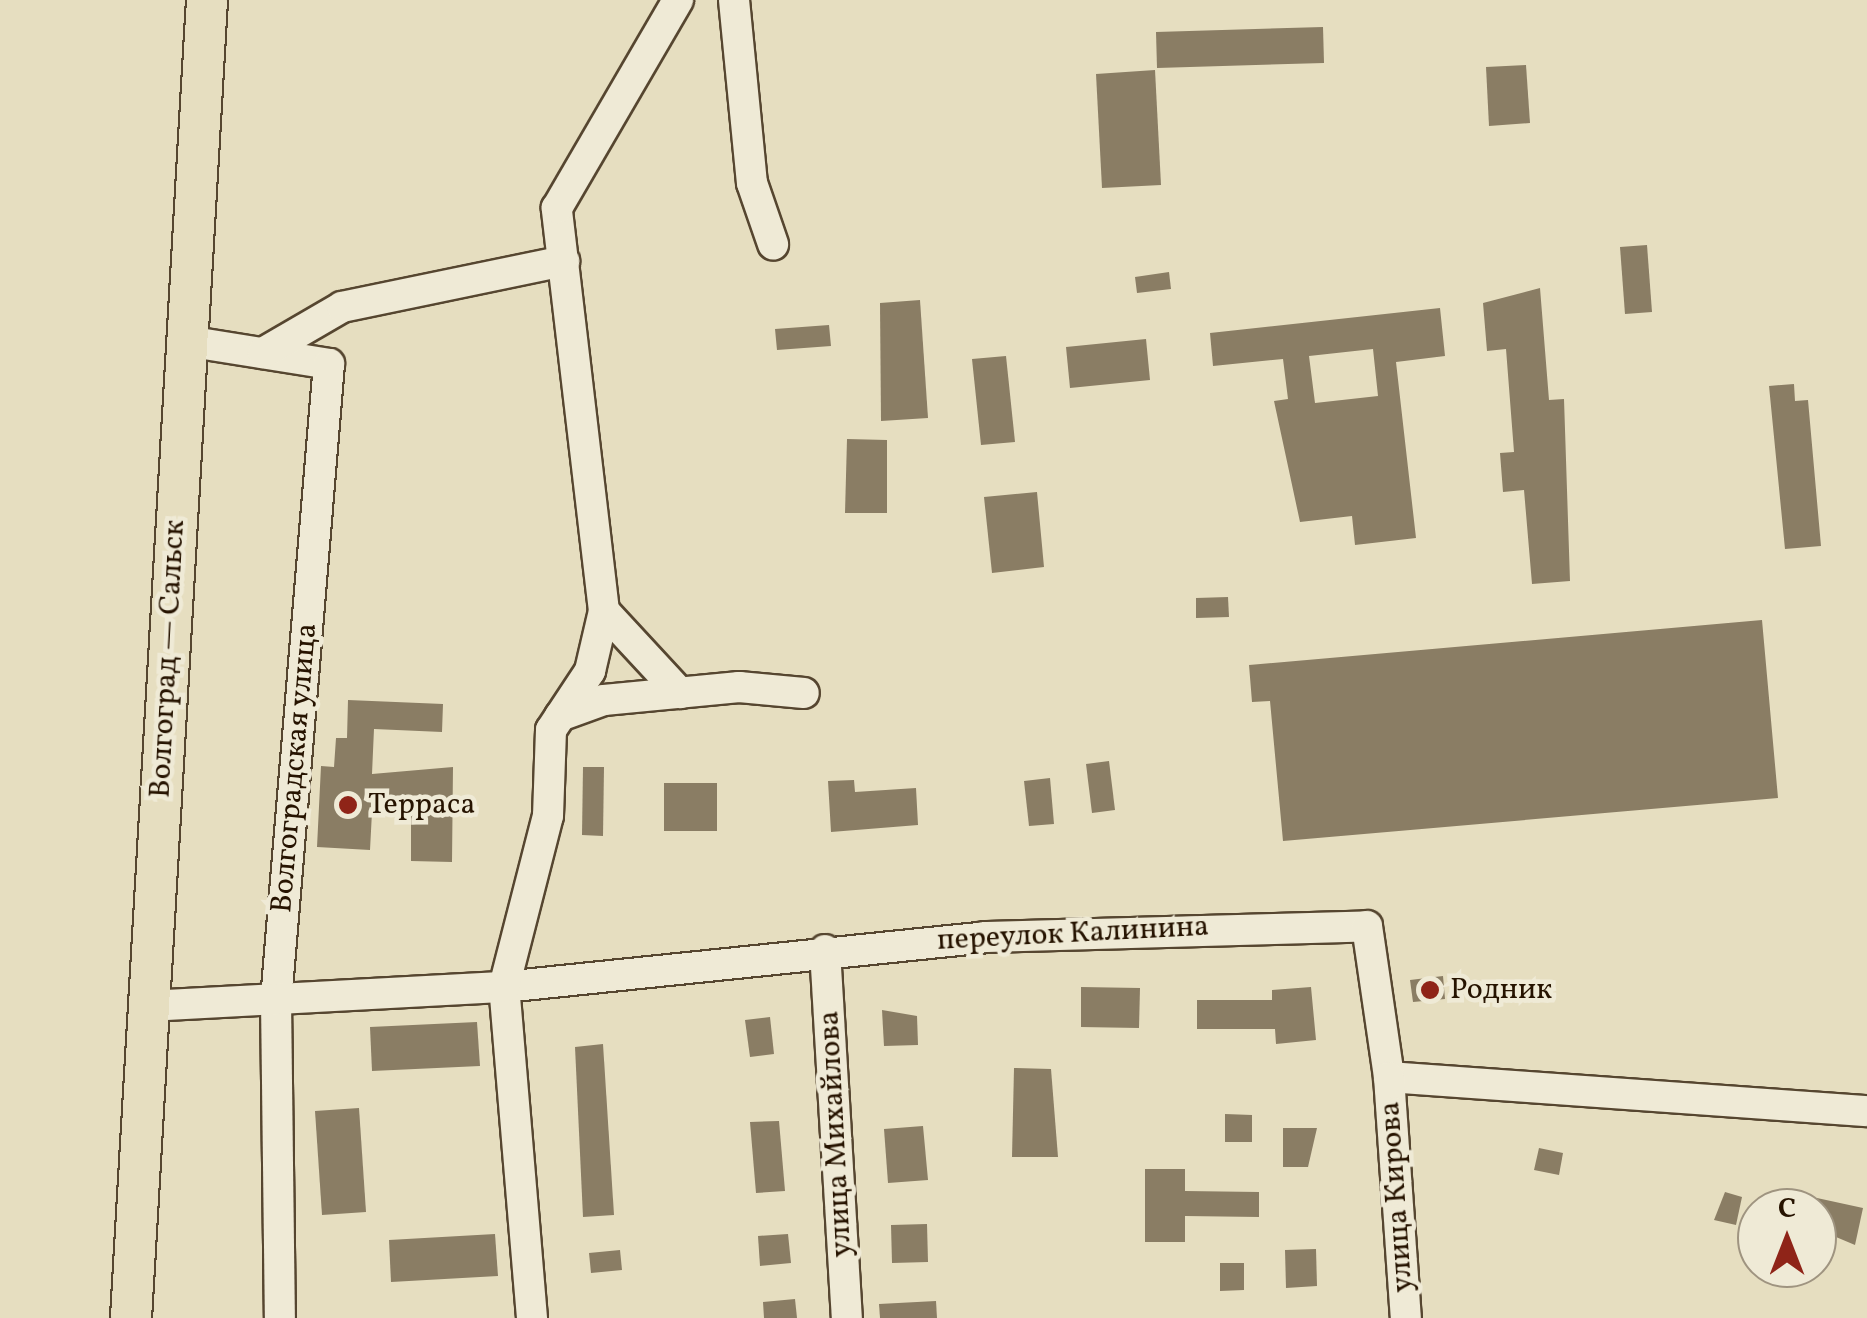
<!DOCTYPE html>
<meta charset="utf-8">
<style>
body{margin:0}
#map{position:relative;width:1867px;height:1318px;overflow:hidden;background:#e6dec0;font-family:Vollkorn,serif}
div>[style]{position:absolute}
.building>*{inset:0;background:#8a7d64}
.roads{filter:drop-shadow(2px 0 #564630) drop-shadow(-2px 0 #564630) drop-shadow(0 2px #564630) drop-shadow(0 -2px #564630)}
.minor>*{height:30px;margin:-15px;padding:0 15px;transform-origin:15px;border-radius:15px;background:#efead6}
.major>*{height:40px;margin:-20px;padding:0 20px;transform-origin:20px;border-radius:20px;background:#e6dec0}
.dots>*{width:28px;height:28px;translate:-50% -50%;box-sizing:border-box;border:5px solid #efead6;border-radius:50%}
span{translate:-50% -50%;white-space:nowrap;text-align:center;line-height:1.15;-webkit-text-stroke:9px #efead6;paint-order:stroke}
.street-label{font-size:30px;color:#261300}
.poi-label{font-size:30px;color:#261300}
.left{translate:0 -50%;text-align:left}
.north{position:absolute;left:1737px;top:1188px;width:100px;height:100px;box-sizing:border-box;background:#efead6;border:2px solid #9f9480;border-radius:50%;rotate:0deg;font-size:28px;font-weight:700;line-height:40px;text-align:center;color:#261300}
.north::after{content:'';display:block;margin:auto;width:35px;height:45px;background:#8f2418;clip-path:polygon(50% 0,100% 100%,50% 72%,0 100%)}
</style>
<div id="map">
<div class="building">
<i style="clip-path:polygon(1323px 27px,1324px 63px,1157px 68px,1156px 32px)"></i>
<i style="clip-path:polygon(1526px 65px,1530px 123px,1489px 126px,1486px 67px)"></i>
<i style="clip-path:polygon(1155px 70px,1161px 185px,1102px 188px,1096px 74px)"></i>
<i style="clip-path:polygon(1647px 245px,1652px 312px,1625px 314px,1620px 247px)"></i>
<i style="clip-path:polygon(1169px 272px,1171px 289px,1137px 293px,1135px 277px)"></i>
<i style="clip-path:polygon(1540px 288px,1549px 400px,1564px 399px,1570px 581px,1532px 584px,1524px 490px,1503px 492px,1500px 453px,1514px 452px,1506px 349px,1487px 351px,1483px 303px)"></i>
<i style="clip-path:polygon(920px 300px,928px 418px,881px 421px,880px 303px)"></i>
<i style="clip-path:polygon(evenodd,1440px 308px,1445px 356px,1396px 362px,1416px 538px,1355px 545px,1352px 516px,1300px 522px,1274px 401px,1288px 399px,1283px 359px,1213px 366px,1210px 333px,1440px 308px,1373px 349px,1378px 396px,1315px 403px,1309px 356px,1373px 349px)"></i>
<i style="clip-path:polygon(829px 325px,831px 346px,777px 350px,775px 329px)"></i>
<i style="clip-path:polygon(1146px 339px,1150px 380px,1070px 388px,1066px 347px)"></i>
<i style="clip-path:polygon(1006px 356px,1015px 442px,981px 445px,972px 359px)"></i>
<i style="clip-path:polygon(1794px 384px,1795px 401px,1808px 400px,1821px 546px,1785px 549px,1769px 386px)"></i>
<i style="clip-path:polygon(847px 439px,887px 440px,887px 513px,845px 513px)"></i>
<i style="clip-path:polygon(1037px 492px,1044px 567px,992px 573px,984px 497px)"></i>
<i style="clip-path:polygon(1228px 597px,1229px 617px,1196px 618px,1196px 598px)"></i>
<i style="clip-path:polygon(1762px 620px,1778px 798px,1283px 841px,1270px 701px,1252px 702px,1249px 665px)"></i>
<i style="clip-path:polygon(348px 700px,443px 704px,442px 732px,374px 729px,372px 774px,453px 767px,452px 862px,411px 861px,411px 814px,372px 812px,370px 850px,317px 847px,321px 766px,334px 767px,336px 738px,347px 738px)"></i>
<i style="clip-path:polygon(1109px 761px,1115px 810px,1092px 813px,1086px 764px)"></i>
<i style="clip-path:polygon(583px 767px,604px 767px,603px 836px,582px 835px)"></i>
<i style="clip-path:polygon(1050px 778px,1054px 824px,1029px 826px,1024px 781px)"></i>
<i style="clip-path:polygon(854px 780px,855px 792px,916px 788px,918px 825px,831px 832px,828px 781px)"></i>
<i style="clip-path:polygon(664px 783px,717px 783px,717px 831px,664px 831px)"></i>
<i style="clip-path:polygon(1443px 976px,1445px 999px,1413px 1002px,1410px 980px)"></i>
<i style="clip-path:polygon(1081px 987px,1140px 988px,1139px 1028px,1081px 1027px)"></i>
<i style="clip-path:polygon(1311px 987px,1316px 1040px,1276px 1044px,1275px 1029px,1197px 1029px,1197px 1000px,1272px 1000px,1272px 990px)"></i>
<i style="clip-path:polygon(882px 1010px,917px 1016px,918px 1045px,884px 1046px)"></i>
<i style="clip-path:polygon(770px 1017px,774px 1054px,750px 1057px,745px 1020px)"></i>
<i style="clip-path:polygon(477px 1022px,480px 1066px,372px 1071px,370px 1027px)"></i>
<i style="clip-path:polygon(603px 1044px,614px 1215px,583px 1217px,575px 1047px)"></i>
<i style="clip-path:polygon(1014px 1068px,1051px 1069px,1058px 1157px,1012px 1157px)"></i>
<i style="clip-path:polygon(359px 1108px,366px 1212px,322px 1215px,315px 1111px)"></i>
<i style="clip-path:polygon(1225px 1114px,1252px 1115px,1252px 1142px,1225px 1142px)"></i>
<i style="clip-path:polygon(779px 1121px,785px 1191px,756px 1193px,750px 1122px)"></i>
<i style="clip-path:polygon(923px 1126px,928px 1180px,888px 1183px,884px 1129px)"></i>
<i style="clip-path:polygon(1283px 1128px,1317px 1128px,1308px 1167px,1283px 1167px)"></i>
<i style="clip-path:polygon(1539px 1148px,1563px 1153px,1559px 1175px,1534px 1170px)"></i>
<i style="clip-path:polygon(1145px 1169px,1185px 1169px,1185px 1191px,1259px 1192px,1259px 1217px,1185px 1216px,1185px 1242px,1145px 1242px)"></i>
<i style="clip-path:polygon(1725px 1192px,1742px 1197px,1736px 1225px,1714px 1220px)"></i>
<i style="clip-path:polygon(1817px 1198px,1863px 1208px,1855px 1245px,1817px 1229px)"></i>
<i style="clip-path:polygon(927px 1224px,928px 1262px,892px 1263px,891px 1225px)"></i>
<i style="clip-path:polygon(495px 1234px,498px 1276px,391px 1282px,389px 1240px)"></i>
<i style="clip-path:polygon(788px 1234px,791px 1263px,760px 1266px,758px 1236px)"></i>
<i style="clip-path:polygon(1316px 1249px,1317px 1286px,1286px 1288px,1285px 1250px)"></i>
<i style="clip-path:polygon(620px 1250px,622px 1270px,591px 1273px,589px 1253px)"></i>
<i style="clip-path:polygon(1220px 1263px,1244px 1263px,1244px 1290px,1220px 1291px)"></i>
<i style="clip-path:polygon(795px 1299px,797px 1318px,764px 1318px,763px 1302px)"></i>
<i style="clip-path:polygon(936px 1301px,937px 1318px,880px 1318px,879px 1304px)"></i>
</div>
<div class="roads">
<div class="minor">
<i style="left:734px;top:0;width:184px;rotate:84.4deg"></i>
<i style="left:752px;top:183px;width:65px;rotate:71deg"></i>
<i style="left:186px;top:341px;width:145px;rotate:9.1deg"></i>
<i style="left:329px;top:364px;width:638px;rotate:94.76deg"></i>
<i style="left:276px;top:1000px;width:318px;rotate:89.3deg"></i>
<i style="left:263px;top:353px;width:91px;rotate:-30.2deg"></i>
<i style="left:342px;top:307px;width:227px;rotate:-11.7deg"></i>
<i style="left:604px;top:611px;width:112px;rotate:47.2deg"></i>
<i style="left:560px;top:716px;width:47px;rotate:-20deg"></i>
<i style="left:604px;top:700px;width:136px;rotate:-5.5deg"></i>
<i style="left:739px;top:687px;width:65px;rotate:5.3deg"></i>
<i style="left:825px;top:950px;width:369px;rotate:86.6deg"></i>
<i style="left:149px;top:1006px;width:356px;rotate:-3.1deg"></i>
<i style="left:504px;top:987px;width:483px;rotate:-5.9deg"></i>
<i style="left:984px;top:937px;width:383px;rotate:-1.6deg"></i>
<i style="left:1367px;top:926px;width:153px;rotate:81.7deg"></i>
<i style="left:1389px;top:1077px;width:479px;rotate:4.1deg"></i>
<i style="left:1389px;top:1077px;width:242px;rotate:86deg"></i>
<i style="left:532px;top:1318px;width:332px;rotate:-94.8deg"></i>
<i style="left:504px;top:987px;width:177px;rotate:-75.6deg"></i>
<i style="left:548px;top:816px;width:86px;rotate:-88deg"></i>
<i style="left:551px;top:730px;width:71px;rotate:-56.5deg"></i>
<i style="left:590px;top:671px;width:62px;rotate:-76.9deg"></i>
<i style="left:604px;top:611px;width:406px;rotate:-96.7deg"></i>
<i style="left:557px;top:208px;width:241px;rotate:-59.8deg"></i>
</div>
<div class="major">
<i style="left:131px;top:1318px;width:1320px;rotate:-86.7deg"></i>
</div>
</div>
<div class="dots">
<i style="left:348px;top:805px;background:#8f2418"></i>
<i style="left:1430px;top:990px;background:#8f2418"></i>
</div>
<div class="street-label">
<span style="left:168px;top:659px;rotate:-87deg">Волгоград — Сальск</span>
<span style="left:295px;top:768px;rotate:-85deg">Волгоградская улица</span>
<span style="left:1073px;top:934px;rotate:-3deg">переулок Калинина</span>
<span style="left:836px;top:1134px;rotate:-93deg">улица Михайлова</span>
<span style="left:1397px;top:1197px;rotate:-94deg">улица Кирова</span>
</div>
<div class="poi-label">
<span class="left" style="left:368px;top:805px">Терраса</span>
<span class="left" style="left:1450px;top:990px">Родник</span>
</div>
<div class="north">С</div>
</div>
